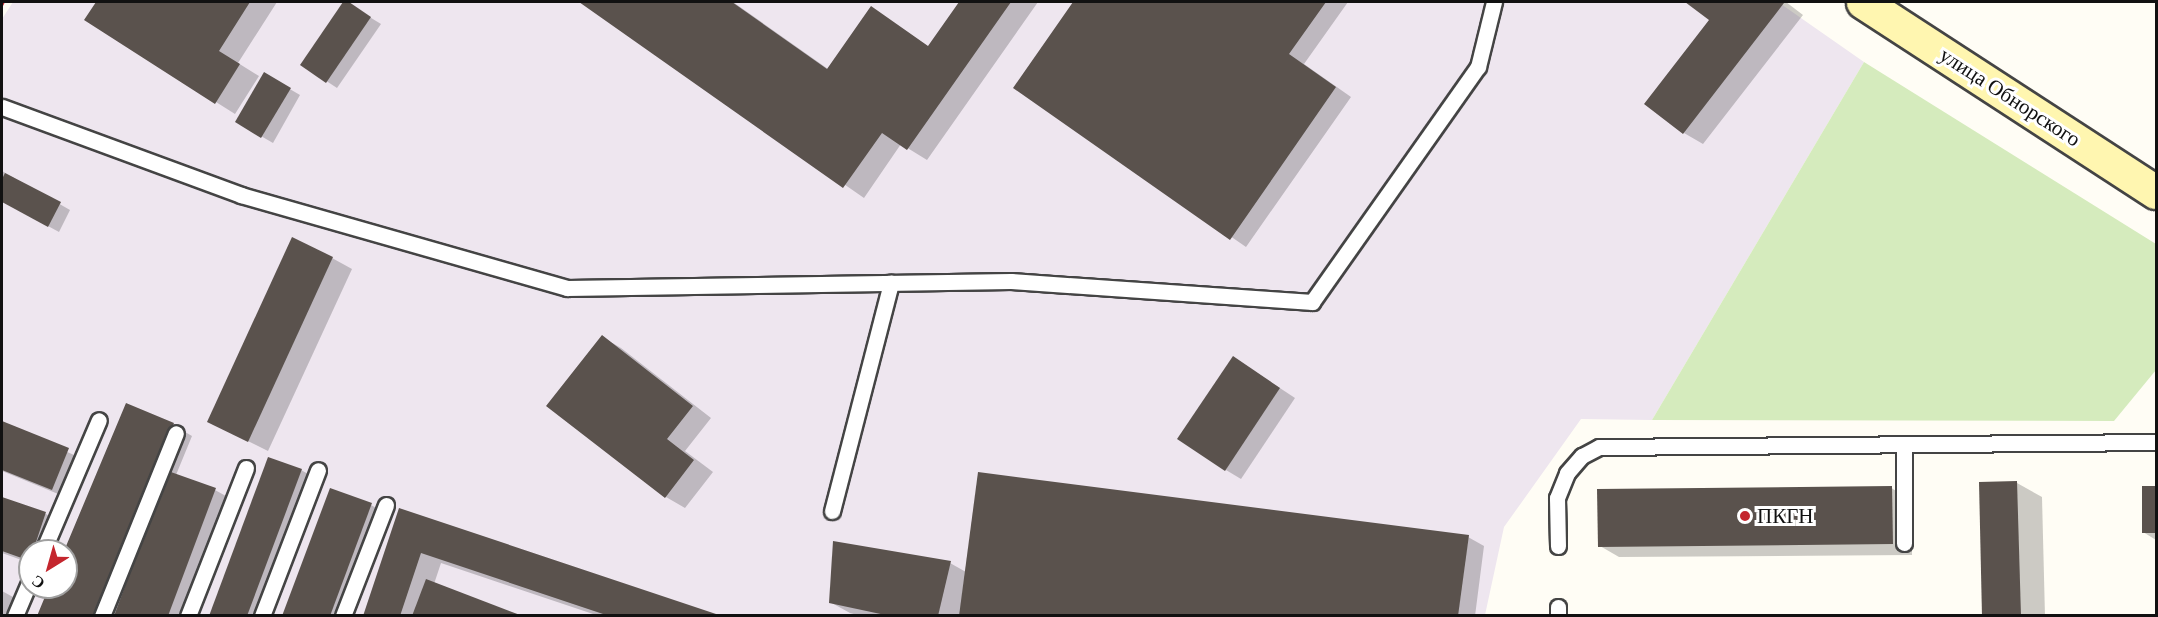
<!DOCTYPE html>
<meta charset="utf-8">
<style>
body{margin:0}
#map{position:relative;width:2158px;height:617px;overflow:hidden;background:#fffdf5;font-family:"Times New Roman",serif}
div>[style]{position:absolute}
.industrial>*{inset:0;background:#eee6ef}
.green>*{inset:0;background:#d5ebbd}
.shadow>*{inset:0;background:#0003}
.building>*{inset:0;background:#5a524d}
.roads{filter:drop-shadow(2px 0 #444) drop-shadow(-2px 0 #444) drop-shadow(0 2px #444) drop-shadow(0 -2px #444)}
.service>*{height:15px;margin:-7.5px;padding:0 7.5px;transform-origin:7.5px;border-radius:7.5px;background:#fff}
.secondary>*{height:33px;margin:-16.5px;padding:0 16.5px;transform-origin:16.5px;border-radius:16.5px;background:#fff6b0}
.tram>*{height:1.5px;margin:-0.75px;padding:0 0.75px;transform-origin:0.75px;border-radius:0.75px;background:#c4262e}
.dots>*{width:16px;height:16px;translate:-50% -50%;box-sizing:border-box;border:3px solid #fff;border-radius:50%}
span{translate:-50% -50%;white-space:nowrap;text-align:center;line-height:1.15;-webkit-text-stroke:6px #fff;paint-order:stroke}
.street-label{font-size:21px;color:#111}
.poi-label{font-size:21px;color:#111}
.left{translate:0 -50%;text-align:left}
.frame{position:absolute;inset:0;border:3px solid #111;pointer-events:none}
.north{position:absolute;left:18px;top:539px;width:60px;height:60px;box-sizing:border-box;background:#fff;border:2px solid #a0a0a0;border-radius:50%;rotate:217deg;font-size:16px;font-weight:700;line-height:24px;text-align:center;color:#111}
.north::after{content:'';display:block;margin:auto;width:21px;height:27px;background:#c4262e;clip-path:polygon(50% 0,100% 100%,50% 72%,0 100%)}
</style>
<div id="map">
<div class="industrial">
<i style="clip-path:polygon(evenodd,13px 2px,1778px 2px,1864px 62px,1652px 420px,1581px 419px,1504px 527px,1485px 615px,2px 616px,2px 19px,13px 2px,30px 551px,66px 551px,66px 587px,30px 587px,30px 551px)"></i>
</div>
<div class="green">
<i style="clip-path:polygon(1864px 62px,2156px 244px,2156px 370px,2114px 421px,1652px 420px)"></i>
</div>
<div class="shadow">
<i style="clip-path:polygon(98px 2px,277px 2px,238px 63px,259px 76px,235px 114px,86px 20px)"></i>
<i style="clip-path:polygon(345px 2px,381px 24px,337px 88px,302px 65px)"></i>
<i style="clip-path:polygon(581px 2px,733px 2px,828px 69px,871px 8px,929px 47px,961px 2px,1038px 2px,927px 160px,901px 144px,864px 198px)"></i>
<i style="clip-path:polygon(1075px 2px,1348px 2px,1304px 64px,1351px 97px,1246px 247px,1015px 87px)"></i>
<i style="clip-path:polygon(1687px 2px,1786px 2px,1803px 15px,1703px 144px,1684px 133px,1711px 20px)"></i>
<i style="clip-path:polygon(264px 74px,300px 95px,273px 143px,237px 122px)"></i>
<i style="clip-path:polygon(2px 171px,70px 210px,59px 232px,2px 201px)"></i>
<i style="clip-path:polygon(332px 258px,352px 269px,268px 451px,209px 422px)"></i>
<i style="clip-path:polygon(602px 337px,621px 348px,711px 418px,685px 451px,713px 472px,685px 508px,666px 497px)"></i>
<i style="clip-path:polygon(1248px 367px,1295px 398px,1241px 479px,1226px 470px)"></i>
<i style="clip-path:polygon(2px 423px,83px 459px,68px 498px,2px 471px)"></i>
<i style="clip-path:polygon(173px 425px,192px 436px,176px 475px,215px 490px,235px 501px,192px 616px,38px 616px,50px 587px,66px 587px,65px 551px)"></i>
<i style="clip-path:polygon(301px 470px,317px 479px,265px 616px,210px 616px)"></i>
<i style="clip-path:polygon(2017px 483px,2042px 497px,2045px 616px,1984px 616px)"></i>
<i style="clip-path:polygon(1891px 488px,1911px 499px,1912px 555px,1619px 557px,1600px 546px)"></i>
<i style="clip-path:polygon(2144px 488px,2156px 488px,2156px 540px,2143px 532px)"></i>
<i style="clip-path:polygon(2px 498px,46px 514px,61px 523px,51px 551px,30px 551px,30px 563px,2px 553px)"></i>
<i style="clip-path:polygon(371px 505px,390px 516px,353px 616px,284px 616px)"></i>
<i style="clip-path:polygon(400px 510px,716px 616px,599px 616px,441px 563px,434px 584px,517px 616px,364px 616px)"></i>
<i style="clip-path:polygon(1468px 537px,1484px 546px,1475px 616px,861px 616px,850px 613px,830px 602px,950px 563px,966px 572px)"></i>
<i style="clip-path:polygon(2px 591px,24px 603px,19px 616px,2px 616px)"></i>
</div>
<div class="building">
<i style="clip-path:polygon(96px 2px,250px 2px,219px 51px,240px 64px,215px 104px,84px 20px)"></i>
<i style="clip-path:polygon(343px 2px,349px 2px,371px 17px,326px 83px,300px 65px)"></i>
<i style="clip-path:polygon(579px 2px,732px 2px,827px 69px,871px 6px,928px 46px,959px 2px,1011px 2px,907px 150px,882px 133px,843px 188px)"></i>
<i style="clip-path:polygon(1073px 2px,1326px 2px,1289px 54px,1336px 87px,1230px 240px,1013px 88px)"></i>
<i style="clip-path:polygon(1685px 2px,1784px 3px,1683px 134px,1644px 104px,1709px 20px)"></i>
<i style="clip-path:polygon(264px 72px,291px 88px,261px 138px,235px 122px)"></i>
<i style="clip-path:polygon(5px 173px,61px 202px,48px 227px,2px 202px,2px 179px)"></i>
<i style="clip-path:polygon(292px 237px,333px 257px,248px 442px,207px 422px)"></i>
<i style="clip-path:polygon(602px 335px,693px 406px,667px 439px,694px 460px,665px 498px,546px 406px)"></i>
<i style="clip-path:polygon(1233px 356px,1280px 388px,1225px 471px,1177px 439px)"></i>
<i style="clip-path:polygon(126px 403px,174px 423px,93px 616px,37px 616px,49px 587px,66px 587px,66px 551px,64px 551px)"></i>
<i style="clip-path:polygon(2px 421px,69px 448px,52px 490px,2px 470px)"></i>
<i style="clip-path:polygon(268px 457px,302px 469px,247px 616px,209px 616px)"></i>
<i style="clip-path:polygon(168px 471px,216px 488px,168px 616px,114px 616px)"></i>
<i style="clip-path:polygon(978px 472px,1469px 535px,1458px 616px,959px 616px)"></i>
<i style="clip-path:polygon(2017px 481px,2021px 616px,1982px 616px,1979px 482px)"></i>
<i style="clip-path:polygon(1892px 486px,1893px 544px,1598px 547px,1597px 489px)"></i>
<i style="clip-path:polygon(2142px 486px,2156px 486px,2156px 533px,2142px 533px)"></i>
<i style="clip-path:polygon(330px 488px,372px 503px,330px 616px,282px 616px)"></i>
<i style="clip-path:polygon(2px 497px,46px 512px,33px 551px,30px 551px,30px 561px,2px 551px)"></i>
<i style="clip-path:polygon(399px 508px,719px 615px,719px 616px,609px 616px,421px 553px,400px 616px,363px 616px)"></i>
<i style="clip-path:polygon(833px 541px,951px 561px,938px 616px,890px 616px,829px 603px)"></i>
<i style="clip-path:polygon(426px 579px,520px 615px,520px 616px,412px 616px)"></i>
</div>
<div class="roads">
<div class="service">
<i style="left:2px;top:107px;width:255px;rotate:20.2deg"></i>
<i style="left:241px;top:195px;width:339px;rotate:15.9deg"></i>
<i style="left:567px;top:288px;width:444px;rotate:-0.9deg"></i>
<i style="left:1011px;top:281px;width:302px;rotate:4deg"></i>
<i style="left:1312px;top:302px;width:288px;rotate:-54.8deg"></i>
<i style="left:1478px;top:67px;width:67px;rotate:-76.2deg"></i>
<i style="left:1904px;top:444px;width:99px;rotate:90deg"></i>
<i style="left:832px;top:511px;width:236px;rotate:-75.5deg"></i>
<i style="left:1558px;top:546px;width:48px;rotate:-91.2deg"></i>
<i style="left:1557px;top:498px;width:27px;rotate:-68deg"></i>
<i style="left:1567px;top:473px;width:23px;rotate:-49deg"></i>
<i style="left:1582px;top:456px;width:19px;rotate:-28deg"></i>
<i style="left:1599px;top:447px;width:557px;rotate:-0.51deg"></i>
<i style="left:43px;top:551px;width:142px;rotate:-66.9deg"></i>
<i style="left:1558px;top:607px;width:9px;rotate:90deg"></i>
<i style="left:15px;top:616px;width:38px;rotate:-67deg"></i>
<i style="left:102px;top:616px;width:197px;rotate:-68deg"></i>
<i style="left:188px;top:616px;width:159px;rotate:-68.6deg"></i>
<i style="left:262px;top:616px;width:156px;rotate:-69deg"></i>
<i style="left:343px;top:616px;width:119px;rotate:-68.8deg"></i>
</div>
<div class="secondary">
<i style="left:1863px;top:2px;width:349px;rotate:33deg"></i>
</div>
</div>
<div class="tram">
<i style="left:2px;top:6px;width:4px;rotate:-63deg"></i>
</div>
<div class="dots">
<i style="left:1745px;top:516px;background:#c4262e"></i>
</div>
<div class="street-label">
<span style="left:2010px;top:97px;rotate:33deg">улица Обнорского</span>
</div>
<div class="poi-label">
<span class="left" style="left:1757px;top:516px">ПКГН</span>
</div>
<div class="frame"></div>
<div class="north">С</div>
</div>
